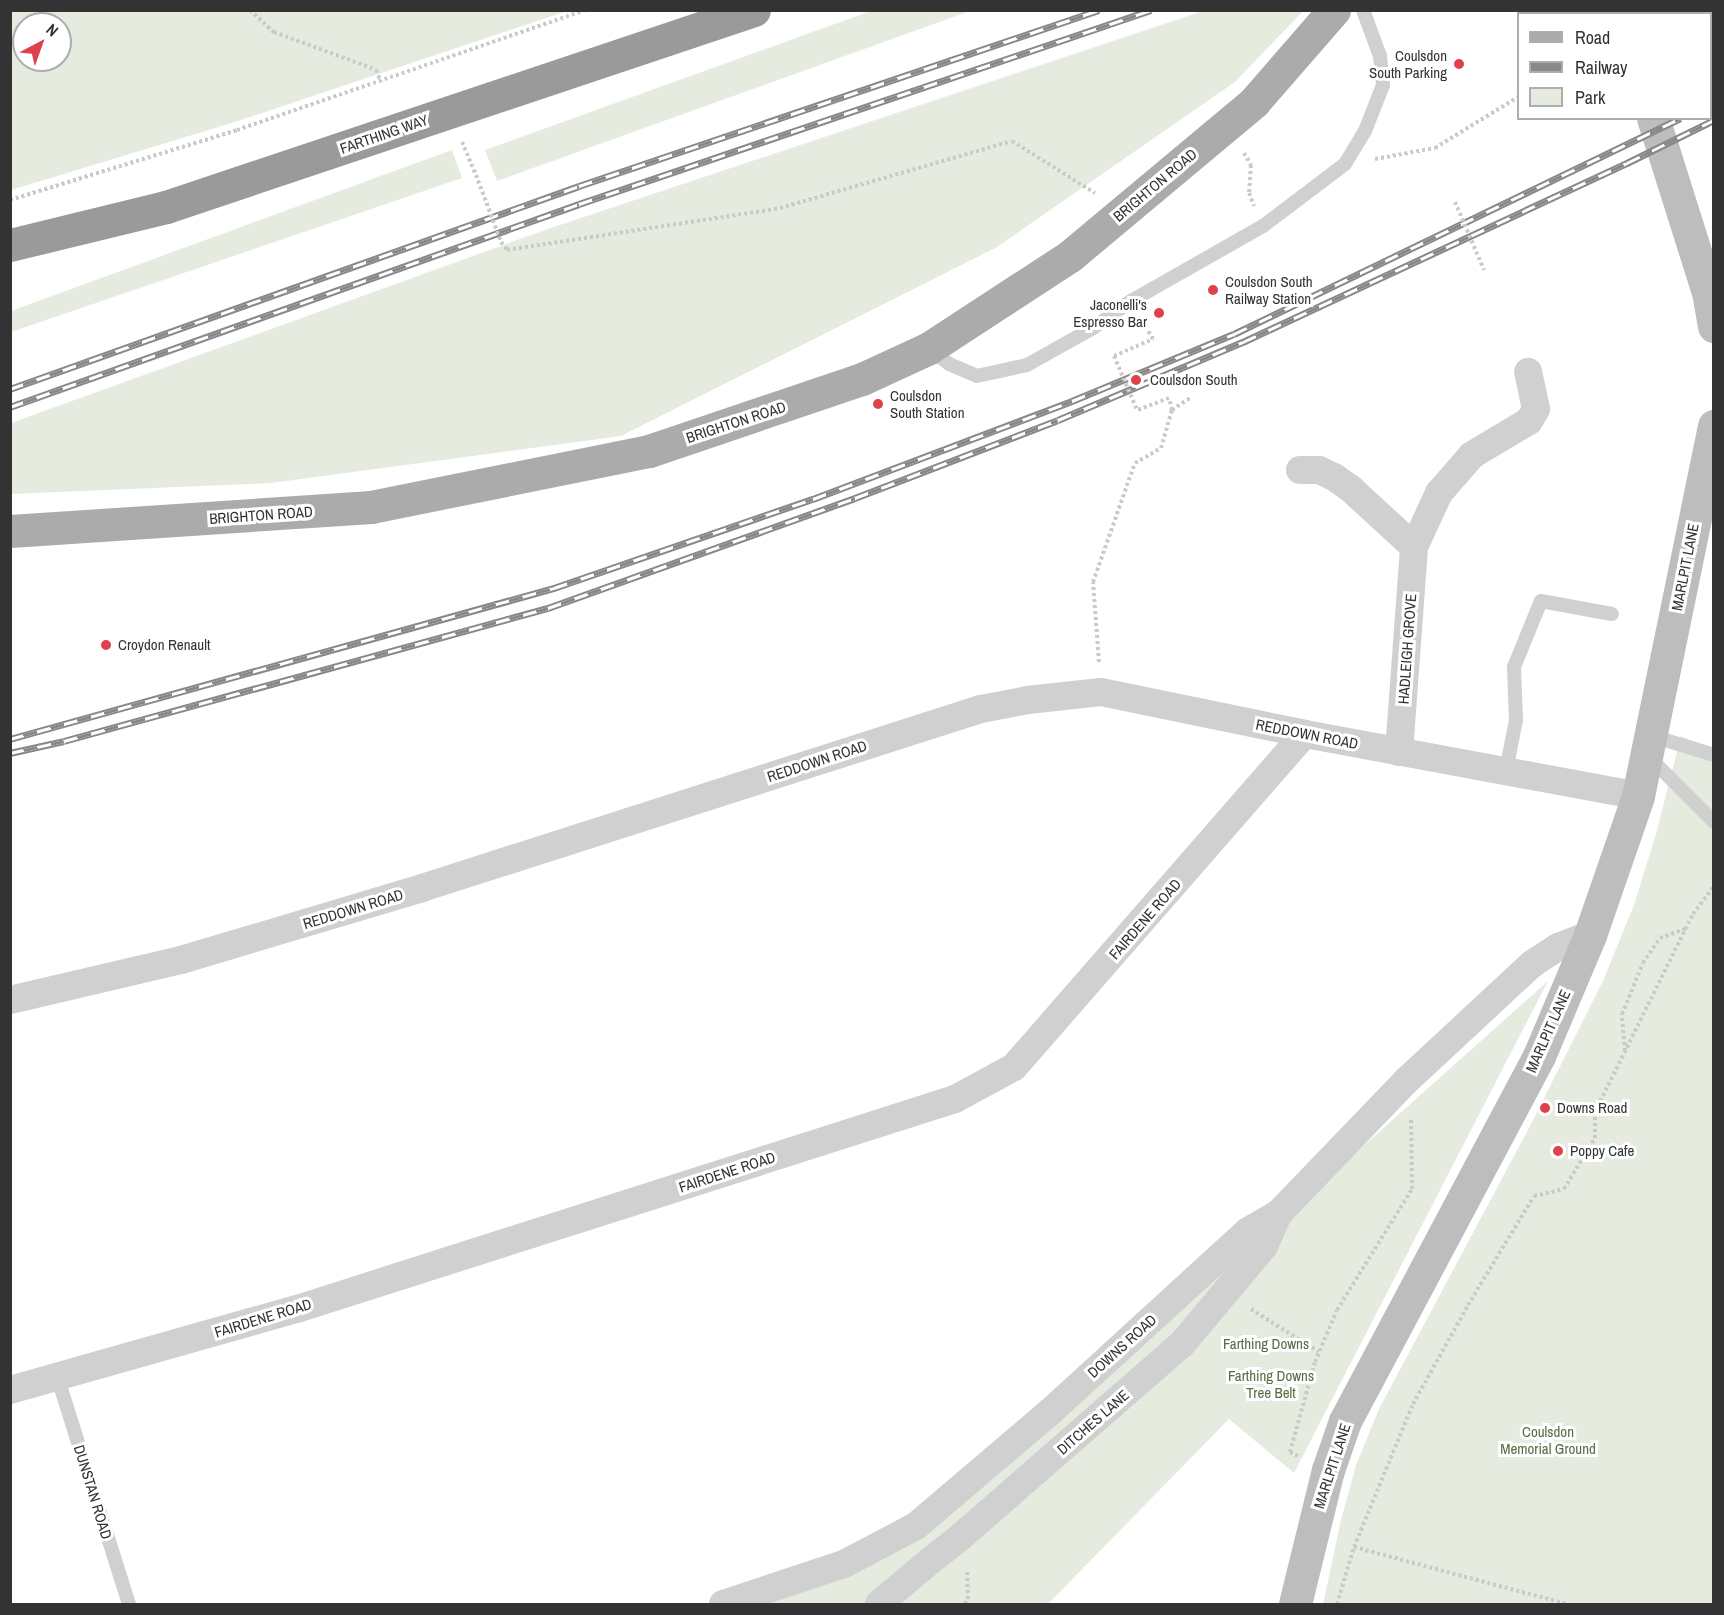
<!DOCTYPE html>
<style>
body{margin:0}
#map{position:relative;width:1724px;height:1615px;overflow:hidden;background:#fff;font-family:"Archivo Narrow",sans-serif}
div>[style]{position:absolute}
.green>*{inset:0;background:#e5ebdf}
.path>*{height:4px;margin-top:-2px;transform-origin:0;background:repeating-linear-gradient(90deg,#cacaca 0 3px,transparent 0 6px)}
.lane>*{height:14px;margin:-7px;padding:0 7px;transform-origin:7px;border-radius:7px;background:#d0d0d0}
.street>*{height:28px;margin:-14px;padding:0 14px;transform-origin:14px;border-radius:14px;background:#d0d0d0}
.secondary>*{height:33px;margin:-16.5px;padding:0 16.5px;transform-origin:16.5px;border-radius:16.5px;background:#bdbdbd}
.primary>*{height:33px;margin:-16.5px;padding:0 16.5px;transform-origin:16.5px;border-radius:16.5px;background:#ababab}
.highway>*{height:33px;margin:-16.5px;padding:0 16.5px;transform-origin:16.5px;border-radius:16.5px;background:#9a9a9a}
.rail>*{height:7px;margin-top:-3.5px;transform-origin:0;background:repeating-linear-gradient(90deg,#fff 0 14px,#888 0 28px);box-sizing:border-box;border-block:2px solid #888}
.path-bridge>*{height:4px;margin-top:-2px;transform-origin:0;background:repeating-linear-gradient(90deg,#cacaca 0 3px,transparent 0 6px)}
.dots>*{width:16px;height:16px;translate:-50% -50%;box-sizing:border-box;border:3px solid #fff;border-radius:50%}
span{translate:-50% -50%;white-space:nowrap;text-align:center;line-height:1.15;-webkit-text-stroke:6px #fff;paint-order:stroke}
.poi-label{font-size:15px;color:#333}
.right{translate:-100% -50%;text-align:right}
.left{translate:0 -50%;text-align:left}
.street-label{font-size:15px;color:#333}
.park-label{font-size:15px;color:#556d41}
.frame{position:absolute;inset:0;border:12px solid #333;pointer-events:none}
.legend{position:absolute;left:1517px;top:12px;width:195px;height:108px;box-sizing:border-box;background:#fff;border:2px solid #adadad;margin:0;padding:8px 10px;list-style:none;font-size:18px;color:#333}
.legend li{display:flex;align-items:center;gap:12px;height:30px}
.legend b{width:30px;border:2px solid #adadad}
.north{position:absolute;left:12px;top:12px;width:60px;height:60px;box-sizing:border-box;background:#fff;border:2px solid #adadad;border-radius:50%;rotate:41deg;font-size:16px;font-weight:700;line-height:24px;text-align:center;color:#333}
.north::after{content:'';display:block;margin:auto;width:21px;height:27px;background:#dd414b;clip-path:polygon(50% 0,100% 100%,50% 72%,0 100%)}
</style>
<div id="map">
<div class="green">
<i style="clip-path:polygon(evenodd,10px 11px,11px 10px,567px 11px,235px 122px,11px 190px,10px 11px,24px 24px,60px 24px,60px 60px,24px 60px,24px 24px)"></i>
<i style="clip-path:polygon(871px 11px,970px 11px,497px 181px,485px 150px)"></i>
<i style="clip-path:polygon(1203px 11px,1303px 11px,1235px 82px,997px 247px,621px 436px,271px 483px,11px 494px,11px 423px,545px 230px)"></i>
<i style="clip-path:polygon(452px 150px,462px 178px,11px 332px,11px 311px)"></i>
<i style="clip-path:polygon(1681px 736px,1713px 750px,1713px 1604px,1323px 1604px,1341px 1520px,1356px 1465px,1379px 1409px,1531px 1124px,1603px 981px,1634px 905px,1656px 834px)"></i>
<i style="clip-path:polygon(1548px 981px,1294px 1473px,1229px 1419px,1048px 1604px,765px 1604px,848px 1574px,1071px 1407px)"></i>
</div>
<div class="path">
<i style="left:250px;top:10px;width:33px;rotate:43deg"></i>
<i style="left:274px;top:32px;width:109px;rotate:20.4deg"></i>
<i style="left:376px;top:70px;width:13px;rotate:67deg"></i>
<i style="left:462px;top:142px;width:36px;rotate:67deg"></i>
<i style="left:1244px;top:153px;width:14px;rotate:60deg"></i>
<i style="left:1251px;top:165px;width:28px;rotate:94deg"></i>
<i style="left:1249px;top:193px;width:14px;rotate:69deg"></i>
<i style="left:1375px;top:159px;width:61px;rotate:-10.4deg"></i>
<i style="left:1435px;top:148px;width:97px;rotate:-31.6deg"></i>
<i style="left:10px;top:200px;width:238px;rotate:-17.1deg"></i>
<i style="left:237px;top:130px;width:369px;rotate:-19deg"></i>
<i style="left:501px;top:242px;width:10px;rotate:53deg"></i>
<i style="left:507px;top:250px;width:276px;rotate:-8.7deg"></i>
<i style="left:780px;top:208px;width:241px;rotate:-16.1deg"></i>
<i style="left:1012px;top:141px;width:98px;rotate:32.1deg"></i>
<i style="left:1114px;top:356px;width:43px;rotate:-23.6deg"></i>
<i style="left:1153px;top:339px;width:23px;rotate:-121deg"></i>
<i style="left:1172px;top:410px;width:23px;rotate:-34deg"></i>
<i style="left:1099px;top:662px;width:80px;rotate:-94.3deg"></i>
<i style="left:1093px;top:582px;width:126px;rotate:-70.6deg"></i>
<i style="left:1135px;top:463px;width:30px;rotate:-30deg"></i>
<i style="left:1161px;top:448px;width:40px;rotate:-74deg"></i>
<i style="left:1172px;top:410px;width:12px;rotate:-104deg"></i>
<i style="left:1169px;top:398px;width:34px;rotate:159deg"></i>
<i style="left:1625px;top:1051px;width:37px;rotate:-95deg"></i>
<i style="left:1622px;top:1014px;width:55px;rotate:-67.6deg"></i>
<i style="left:1643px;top:963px;width:30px;rotate:-56deg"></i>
<i style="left:1660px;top:938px;width:29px;rotate:-20deg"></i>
<i style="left:1251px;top:1309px;width:80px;rotate:32.3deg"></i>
<i style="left:1298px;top:1456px;width:9px;rotate:-153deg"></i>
<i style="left:1290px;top:1452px;width:93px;rotate:-74.5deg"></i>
<i style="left:1315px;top:1362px;width:56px;rotate:-67.1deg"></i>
<i style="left:1337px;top:1310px;width:142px;rotate:-58.2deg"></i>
<i style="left:1412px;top:1189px;width:69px;rotate:-90.8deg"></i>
<i style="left:1354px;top:1547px;width:220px;rotate:15deg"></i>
<i style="left:965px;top:1604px;width:6px;rotate:-59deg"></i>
<i style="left:968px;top:1599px;width:30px;rotate:-92deg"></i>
<i style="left:1337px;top:1604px;width:59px;rotate:-73.4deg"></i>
<i style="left:1354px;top:1547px;width:155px;rotate:-67.6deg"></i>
<i style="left:1413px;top:1404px;width:113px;rotate:-60.9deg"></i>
<i style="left:1468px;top:1305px;width:127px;rotate:-58.8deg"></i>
<i style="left:1534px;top:1196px;width:31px;rotate:-13deg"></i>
<i style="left:1564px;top:1189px;width:60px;rotate:-58.7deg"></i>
<i style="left:1595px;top:1138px;width:26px;rotate:-90deg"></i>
<i style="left:1595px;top:1112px;width:221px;rotate:-63.7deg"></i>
<i style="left:1693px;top:914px;width:35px;rotate:-53deg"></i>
</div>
<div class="lane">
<i style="left:930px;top:349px;width:24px;rotate:38deg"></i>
<i style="left:949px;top:364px;width:30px;rotate:23deg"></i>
<i style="left:977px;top:376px;width:51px;rotate:-12.4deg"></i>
<i style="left:1027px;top:365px;width:76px;rotate:-29.3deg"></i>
<i style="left:1093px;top:328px;width:47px;rotate:-35.4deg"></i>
<i style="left:1131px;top:301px;width:152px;rotate:-29.6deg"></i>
<i style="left:1263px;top:226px;width:103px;rotate:-37.1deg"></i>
<i style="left:1345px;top:164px;width:39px;rotate:-59deg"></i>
<i style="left:1365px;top:131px;width:49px;rotate:-68.6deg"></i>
<i style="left:1383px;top:85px;width:29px;rotate:-96deg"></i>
<i style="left:1380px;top:56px;width:49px;rotate:-110.3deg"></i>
<i style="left:1652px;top:736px;width:65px;rotate:17deg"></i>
<i style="left:1649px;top:757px;width:92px;rotate:45deg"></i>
<i style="left:1506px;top:771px;width:52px;rotate:-78.9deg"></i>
<i style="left:1516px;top:720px;width:53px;rotate:-92.2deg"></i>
<i style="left:1514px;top:667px;width:71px;rotate:-67.8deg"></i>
<i style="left:1541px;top:601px;width:72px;rotate:10.4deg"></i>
<i style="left:58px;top:1379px;width:236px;rotate:72.5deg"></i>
</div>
<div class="street">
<i style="left:1300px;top:470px;width:19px"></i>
<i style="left:1319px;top:470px;width:17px;rotate:25deg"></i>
<i style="left:1334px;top:477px;width:21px;rotate:35deg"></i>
<i style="left:1351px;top:489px;width:86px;rotate:42.6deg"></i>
<i style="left:1399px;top:752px;width:206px;rotate:-85.8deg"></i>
<i style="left:1414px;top:547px;width:60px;rotate:-65.2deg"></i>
<i style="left:1439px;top:493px;width:50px;rotate:-49deg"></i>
<i style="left:1472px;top:455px;width:66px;rotate:-30.8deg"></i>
<i style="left:1529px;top:421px;width:14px;rotate:-60deg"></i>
<i style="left:1536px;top:409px;width:38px;rotate:-102deg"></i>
<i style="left:10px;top:1000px;width:176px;rotate:-13.2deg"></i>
<i style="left:181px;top:960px;width:252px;rotate:-16.6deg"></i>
<i style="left:422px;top:888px;width:587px;rotate:-17.76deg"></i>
<i style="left:981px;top:709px;width:48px;rotate:-10.8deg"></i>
<i style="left:1028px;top:700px;width:73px;rotate:-6.3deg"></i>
<i style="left:1101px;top:692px;width:208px;rotate:11.6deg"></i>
<i style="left:1305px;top:734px;width:339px;rotate:10.5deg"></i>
<i style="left:10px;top:1390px;width:298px;rotate:-15.8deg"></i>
<i style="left:297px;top:1309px;width:691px;rotate:-17.7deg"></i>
<i style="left:955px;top:1099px;width:67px;rotate:-28.5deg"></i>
<i style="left:1014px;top:1067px;width:442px;rotate:-48.9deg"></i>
<i style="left:723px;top:1604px;width:127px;rotate:-18.3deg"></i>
<i style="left:844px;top:1564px;width:81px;rotate:-27.8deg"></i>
<i style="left:916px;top:1526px;width:177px;rotate:-40.4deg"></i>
<i style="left:1051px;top:1411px;width:267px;rotate:-42.4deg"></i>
<i style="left:1248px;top:1231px;width:36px;rotate:-30deg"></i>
<i style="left:1279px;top:1213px;width:183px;rotate:-46.1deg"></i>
<i style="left:1406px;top:1081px;width:172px;rotate:-42.9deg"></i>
<i style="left:1532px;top:964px;width:31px;rotate:-33deg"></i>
<i style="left:1558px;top:947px;width:34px;rotate:-21deg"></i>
<i style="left:879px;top:1604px;width:67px;rotate:-40.1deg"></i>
<i style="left:930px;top:1561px;width:34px;rotate:-38deg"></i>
<i style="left:957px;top:1540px;width:298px;rotate:-41.1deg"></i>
<i style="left:1182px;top:1344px;width:128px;rotate:-50.1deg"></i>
<i style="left:1264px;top:1246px;width:36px;rotate:-66deg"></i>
</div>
<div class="secondary">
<i style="left:1636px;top:14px;width:4px;rotate:-90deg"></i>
<i style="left:1653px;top:118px;width:182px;rotate:72.5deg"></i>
<i style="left:1708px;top:292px;width:35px;rotate:80deg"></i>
<i style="left:1295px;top:1604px;width:138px;rotate:-76.2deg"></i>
<i style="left:1328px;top:1470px;width:52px;rotate:-70.9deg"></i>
<i style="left:1345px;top:1421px;width:413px;rotate:-62deg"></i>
<i style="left:1539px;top:1056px;width:131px;rotate:-67.1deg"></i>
<i style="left:1590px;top:935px;width:147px;rotate:-70.9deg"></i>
<i style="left:1638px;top:796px;width:378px;rotate:-78.4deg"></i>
</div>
<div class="primary">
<i style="left:10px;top:531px;width:362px;rotate:-3.8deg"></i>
<i style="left:371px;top:507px;width:284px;rotate:-11.4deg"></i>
<i style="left:649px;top:451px;width:225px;rotate:-18.7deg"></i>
<i style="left:862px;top:379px;width:74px;rotate:-24.8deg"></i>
<i style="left:929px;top:348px;width:168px;rotate:-33.1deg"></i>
<i style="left:1070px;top:256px;width:240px;rotate:-39.9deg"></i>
<i style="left:1254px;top:102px;width:122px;rotate:-49deg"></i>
</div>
<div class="highway">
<i style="left:10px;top:245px;width:161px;rotate:-13.7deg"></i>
<i style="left:166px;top:207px;width:620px;rotate:-18.52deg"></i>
</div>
<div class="rail">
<i style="left:1710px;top:105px;width:4px;rotate:-27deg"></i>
<i style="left:10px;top:389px;width:604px;rotate:-19.63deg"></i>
<i style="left:579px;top:186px;width:549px;rotate:-18.7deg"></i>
<i style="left:10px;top:407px;width:604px;rotate:-19.63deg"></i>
<i style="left:579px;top:204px;width:604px;rotate:-18.73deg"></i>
<i style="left:10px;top:739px;width:565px;rotate:-15.51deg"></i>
<i style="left:554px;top:588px;width:274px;rotate:-19deg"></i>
<i style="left:813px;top:499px;width:277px;rotate:-20.7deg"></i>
<i style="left:1072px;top:401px;width:175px;rotate:-22.5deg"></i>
<i style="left:1234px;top:334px;width:496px;rotate:-25.8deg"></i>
<i style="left:10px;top:753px;width:55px;rotate:-12.5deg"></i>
<i style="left:64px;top:741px;width:502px;rotate:-15.37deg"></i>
<i style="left:548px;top:608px;width:326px;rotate:-19.7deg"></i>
<i style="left:855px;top:498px;width:217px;rotate:-21deg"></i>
<i style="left:1058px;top:420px;width:201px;rotate:-22.9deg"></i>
<i style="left:1243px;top:342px;width:424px;rotate:-25deg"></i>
<i style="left:1627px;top:163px;width:97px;rotate:-26.3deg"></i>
</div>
<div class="path-bridge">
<i style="left:476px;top:175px;width:72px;rotate:69.5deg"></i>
<i style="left:1455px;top:202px;width:74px;rotate:66.9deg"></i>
<i style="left:1114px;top:356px;width:59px;rotate:66.9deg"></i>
</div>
<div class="dots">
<i style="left:1459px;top:64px;background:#dd414b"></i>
<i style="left:1213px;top:290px;background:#dd414b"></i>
<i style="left:1159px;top:313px;background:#dd414b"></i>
<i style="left:1136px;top:380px;background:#dd414b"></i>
<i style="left:878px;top:404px;background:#dd414b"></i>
<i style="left:106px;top:645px;background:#dd414b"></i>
<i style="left:1545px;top:1108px;background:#dd414b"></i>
<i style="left:1558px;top:1151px;background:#dd414b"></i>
</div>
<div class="poi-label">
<span class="right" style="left:1447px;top:64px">Coulsdon<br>South Parking</span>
<span class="left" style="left:1225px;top:290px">Coulsdon South<br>Railway Station</span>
<span class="right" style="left:1147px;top:313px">Jaconelli's<br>Espresso Bar</span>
<span class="left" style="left:1150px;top:380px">Coulsdon South</span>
<span class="left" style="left:890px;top:404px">Coulsdon<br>South Station</span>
<span class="left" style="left:118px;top:645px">Croydon Renault</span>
<span class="left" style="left:1557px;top:1108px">Downs Road</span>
<span class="left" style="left:1570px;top:1151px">Poppy Cafe</span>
</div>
<div class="street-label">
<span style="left:384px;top:134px;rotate:-19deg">FARTHING WAY</span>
<span style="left:1155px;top:185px;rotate:-40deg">BRIGHTON ROAD</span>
<span style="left:736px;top:422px;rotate:-18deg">BRIGHTON ROAD</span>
<span style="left:261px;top:515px;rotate:-4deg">BRIGHTON ROAD</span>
<span style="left:1685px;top:567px;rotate:-79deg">MARLPIT LANE</span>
<span style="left:1407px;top:649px;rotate:-86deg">HADLEIGH GROVE</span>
<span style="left:1307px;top:734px;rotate:11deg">REDDOWN ROAD</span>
<span style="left:817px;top:761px;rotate:-18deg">REDDOWN ROAD</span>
<span style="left:353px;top:909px;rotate:-17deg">REDDOWN ROAD</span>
<span style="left:1145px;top:919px;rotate:-49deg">FAIRDENE ROAD</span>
<span style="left:1548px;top:1031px;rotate:-66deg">MARLPIT LANE</span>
<span style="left:727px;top:1172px;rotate:-18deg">FAIRDENE ROAD</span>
<span style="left:263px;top:1318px;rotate:-17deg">FAIRDENE ROAD</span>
<span style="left:1122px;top:1346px;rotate:-42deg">DOWNS ROAD</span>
<span style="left:1093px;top:1422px;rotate:-41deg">DITCHES LANE</span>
<span style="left:1332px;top:1466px;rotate:-72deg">MARLPIT LANE</span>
<span style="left:93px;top:1492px;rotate:73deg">DUNSTAN ROAD</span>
</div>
<div class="park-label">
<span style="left:1266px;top:1344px">Farthing Downs</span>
<span style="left:1271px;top:1384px">Farthing Downs<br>Tree Belt</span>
<span style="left:1548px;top:1440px">Coulsdon<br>Memorial Ground</span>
</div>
<div class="frame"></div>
<ul class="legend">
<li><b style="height:8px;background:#ababab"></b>Road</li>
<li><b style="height:8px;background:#888"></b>Railway</li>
<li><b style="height:16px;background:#e5ebdf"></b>Park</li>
</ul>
<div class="north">N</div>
</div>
